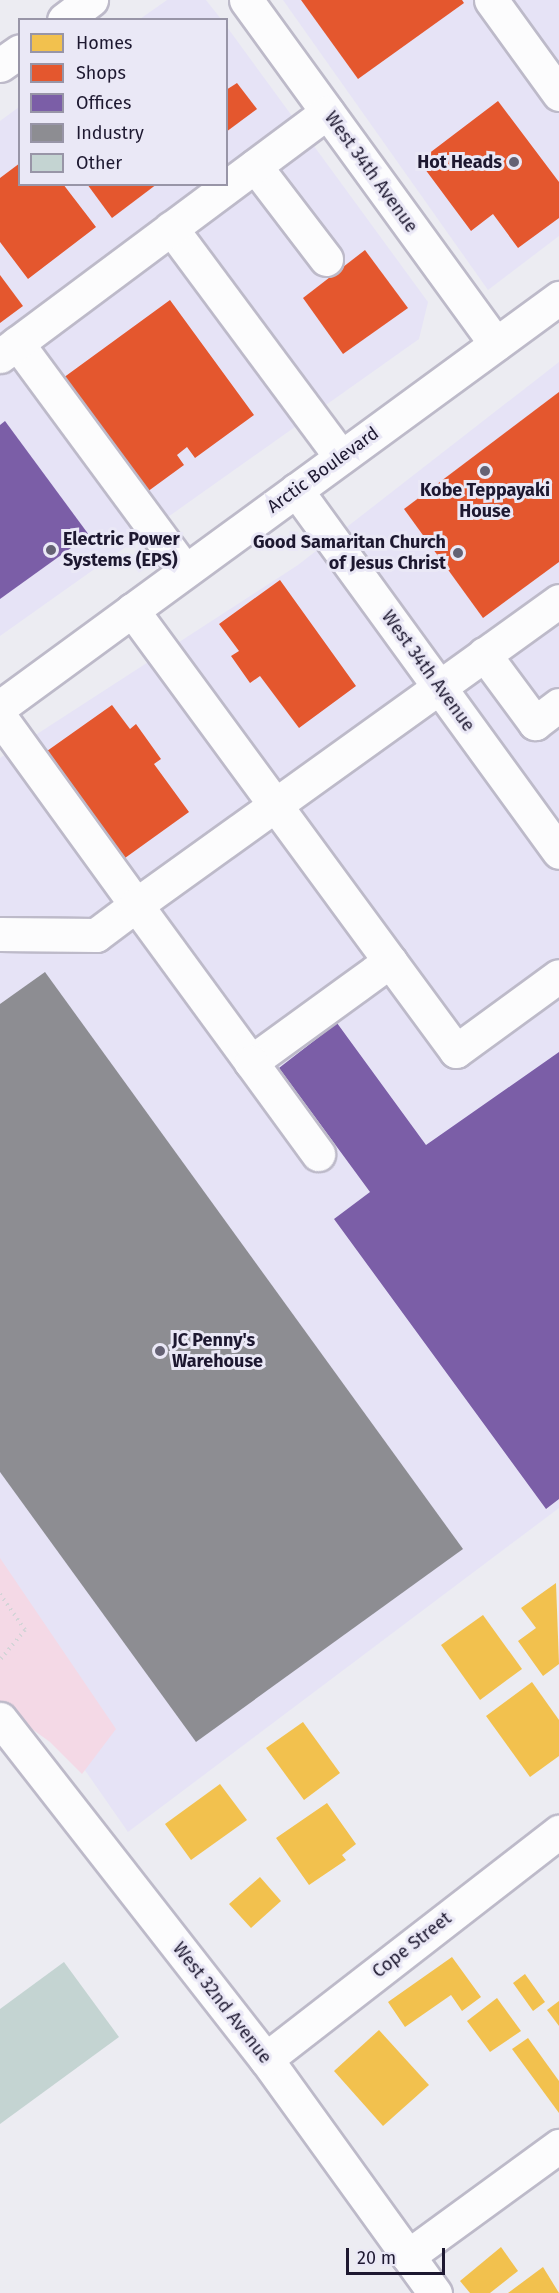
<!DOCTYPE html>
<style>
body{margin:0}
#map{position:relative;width:559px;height:2293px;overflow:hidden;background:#ececf2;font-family:"Fira Sans",sans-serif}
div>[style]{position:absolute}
.built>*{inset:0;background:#e6e3f6}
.green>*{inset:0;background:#f4d9e6}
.homes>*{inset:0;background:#f2c14e}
.shops>*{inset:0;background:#e4572e}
.offices>*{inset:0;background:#7b5ea7}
.industry>*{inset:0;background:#8d8d92}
.building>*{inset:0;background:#c4d4d2}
.path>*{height:4px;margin-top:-2px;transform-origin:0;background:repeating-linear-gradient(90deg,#d4d4d7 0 1.5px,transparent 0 6px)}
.roads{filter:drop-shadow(2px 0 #bdbac9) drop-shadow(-2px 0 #bdbac9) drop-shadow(0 2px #bdbac9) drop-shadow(0 -2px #bdbac9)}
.minor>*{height:33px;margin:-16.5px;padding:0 16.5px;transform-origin:16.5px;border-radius:16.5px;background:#fcfcfd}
.major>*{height:33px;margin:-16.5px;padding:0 16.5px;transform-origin:16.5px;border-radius:16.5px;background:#fcfcfd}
.dots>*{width:16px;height:16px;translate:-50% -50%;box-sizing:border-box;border:3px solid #eae8f6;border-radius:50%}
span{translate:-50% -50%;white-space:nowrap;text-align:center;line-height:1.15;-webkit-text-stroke:6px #eae8f6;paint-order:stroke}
.poi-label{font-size:18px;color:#1d1830;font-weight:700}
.right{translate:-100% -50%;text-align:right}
.left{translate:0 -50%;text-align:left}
.street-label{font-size:18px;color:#1d1830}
.legend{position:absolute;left:18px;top:18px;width:210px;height:168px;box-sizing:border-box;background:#eae8f6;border:2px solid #9895a7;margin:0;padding:8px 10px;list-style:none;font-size:18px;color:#1d1830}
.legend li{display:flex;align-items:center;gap:12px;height:30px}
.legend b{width:30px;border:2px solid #9895a7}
.scale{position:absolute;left:346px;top:2248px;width:99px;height:27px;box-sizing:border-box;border:3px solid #1d1830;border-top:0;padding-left:8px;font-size:18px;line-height:21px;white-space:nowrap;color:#1d1830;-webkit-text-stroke:4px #eae8f6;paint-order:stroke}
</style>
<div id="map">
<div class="built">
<i style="clip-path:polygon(167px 0,206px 0,221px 19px,140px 19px)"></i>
<i style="clip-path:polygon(283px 0,559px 0,559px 236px,488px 290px)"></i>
<i style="clip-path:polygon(227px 27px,428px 302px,419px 339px,0 636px,0 121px,19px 107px,20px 184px,226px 184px)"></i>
<i style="clip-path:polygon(559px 362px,559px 1508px,128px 1832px,0 1648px,0 758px,298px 565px)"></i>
</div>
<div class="green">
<i style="clip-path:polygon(0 1558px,116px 1729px,82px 1774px,50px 1742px,0 1706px)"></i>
</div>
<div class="homes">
<i style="clip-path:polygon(556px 1583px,559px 1664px,543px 1676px,518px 1641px,536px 1628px,521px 1608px)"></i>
<i style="clip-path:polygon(483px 1615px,522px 1669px,480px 1700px,441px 1645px)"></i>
<i style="clip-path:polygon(532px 1682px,559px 1720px,559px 1756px,530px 1777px,486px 1716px)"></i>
<i style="clip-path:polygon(303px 1722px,340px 1773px,304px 1800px,266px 1748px)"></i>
<i style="clip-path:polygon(220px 1784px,247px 1820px,191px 1860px,165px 1824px)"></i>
<i style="clip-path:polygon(327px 1803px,356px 1844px,342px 1855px,346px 1860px,309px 1885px,276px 1838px)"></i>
<i style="clip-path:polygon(260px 1877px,281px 1901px,251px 1928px,229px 1904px)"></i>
<i style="clip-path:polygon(452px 1957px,481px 1997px,462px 2011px,451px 1995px,405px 2027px,388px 2002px)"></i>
<i style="clip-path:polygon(525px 1974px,545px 2002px,533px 2011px,513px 1983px)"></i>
<i style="clip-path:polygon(497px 1998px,521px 2031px,490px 2052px,467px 2021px)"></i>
<i style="clip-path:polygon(559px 2001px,559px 2026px,547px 2010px)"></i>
<i style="clip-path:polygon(379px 2030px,429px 2085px,383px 2126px,334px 2071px)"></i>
<i style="clip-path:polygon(528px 2038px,559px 2081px,559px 2113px,512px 2049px)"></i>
<i style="clip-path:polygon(501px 2247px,518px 2271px,490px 2293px,470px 2293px,460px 2281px)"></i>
<i style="clip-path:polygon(543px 2267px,559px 2293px,508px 2293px)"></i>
</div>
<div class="shops">
<i style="clip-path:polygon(301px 0,462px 0,464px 3px,358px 79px)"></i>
<i style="clip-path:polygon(237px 83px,257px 109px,226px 132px,226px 90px)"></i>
<i style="clip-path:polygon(498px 101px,559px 182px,559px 218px,518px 248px,493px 214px,471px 231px,419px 161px)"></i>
<i style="clip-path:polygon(20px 163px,20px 184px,63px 184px,96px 227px,28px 279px,0 242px,0 178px)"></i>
<i style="clip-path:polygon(87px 184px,157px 184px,112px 218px)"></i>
<i style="clip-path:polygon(365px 250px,408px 308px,343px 354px,303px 298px)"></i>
<i style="clip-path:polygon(0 275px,23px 306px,0 323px)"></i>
<i style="clip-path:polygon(170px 300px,254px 415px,195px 458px,187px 447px,177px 455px,184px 465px,147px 492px,63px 378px)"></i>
<i style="clip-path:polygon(559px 392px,559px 562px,483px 618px,404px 509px)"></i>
<i style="clip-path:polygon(280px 580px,356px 686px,299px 728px,260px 676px,250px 683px,231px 656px,239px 651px,219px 624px)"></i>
<i style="clip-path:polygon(112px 705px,130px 729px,136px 724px,161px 759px,154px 764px,189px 812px,125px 858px,47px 751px)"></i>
</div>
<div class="offices">
<i style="clip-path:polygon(5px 421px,89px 535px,0 599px,0 425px)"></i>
<i style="clip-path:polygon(337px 1023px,426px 1145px,559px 1052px,559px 1499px,546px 1509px,334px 1219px,370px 1192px,279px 1068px)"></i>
</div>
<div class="industry">
<i style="clip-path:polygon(45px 972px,463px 1549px,196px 1742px,0 1472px,0 1004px)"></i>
</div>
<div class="building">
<i style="clip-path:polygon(64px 1962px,119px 2037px,0 2124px,0 2009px)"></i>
</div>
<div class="path">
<i style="left:0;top:1594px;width:44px;rotate:55.2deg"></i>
<i style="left:25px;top:1630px;width:39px;rotate:130deg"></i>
</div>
<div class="roads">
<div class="minor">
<i style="left:246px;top:0;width:425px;rotate:54deg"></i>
<i style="left:491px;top:0;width:116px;rotate:54.1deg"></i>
<i style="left:64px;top:20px;width:34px;rotate:-37deg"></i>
<i style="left:0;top:65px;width:24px;rotate:-35deg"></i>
<i style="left:255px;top:166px;width:117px;rotate:52.6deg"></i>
<i style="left:171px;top:228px;width:285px;rotate:53.4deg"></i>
<i style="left:17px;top:343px;width:283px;rotate:53.6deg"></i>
<i style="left:0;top:356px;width:408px;rotate:-36.7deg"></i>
<i style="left:296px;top:490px;width:447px;rotate:54deg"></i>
<i style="left:132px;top:610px;width:547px;rotate:53.7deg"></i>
<i style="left:456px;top:1051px;width:127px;rotate:-36.1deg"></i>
<i style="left:484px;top:654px;width:86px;rotate:53.5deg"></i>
<i style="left:535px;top:723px;width:30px;rotate:-37deg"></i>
<i style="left:0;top:717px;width:232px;rotate:54.1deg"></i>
<i style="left:136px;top:905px;width:50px;rotate:143.1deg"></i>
<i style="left:96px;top:935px;width:96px;rotate:-179.4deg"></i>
<i style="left:390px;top:961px;width:172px;rotate:144deg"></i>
<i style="left:251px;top:1062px;width:195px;rotate:-126.2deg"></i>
<i style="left:136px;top:905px;width:521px;rotate:-35.7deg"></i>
<i style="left:251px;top:1062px;width:114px;rotate:53.9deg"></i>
<i style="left:0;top:1719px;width:432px;rotate:52deg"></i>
<i style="left:266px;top:2059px;width:289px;rotate:54.2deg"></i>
<i style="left:266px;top:2059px;width:371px;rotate:-37.8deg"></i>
<i style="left:408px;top:2256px;width:187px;rotate:-36.1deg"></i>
</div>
<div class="major">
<i style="left:0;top:707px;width:693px;rotate:-36.19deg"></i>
</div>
</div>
<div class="dots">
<i style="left:514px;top:162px;background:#656274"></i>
<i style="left:485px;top:471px;background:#656274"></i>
<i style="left:51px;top:550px;background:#656274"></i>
<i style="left:458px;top:553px;background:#656274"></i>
<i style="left:160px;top:1351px;background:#656274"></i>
</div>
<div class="poi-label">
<span class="right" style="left:502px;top:162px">Hot Heads</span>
<span style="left:485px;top:501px">Kobe Teppayaki<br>House</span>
<span class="left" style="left:63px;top:550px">Electric Power<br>Systems (EPS)</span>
<span class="right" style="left:446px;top:553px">Good Samaritan Church<br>of Jesus Christ</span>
<span class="left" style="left:172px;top:1351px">JC Penny's<br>Warehouse</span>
</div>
<div class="street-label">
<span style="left:371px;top:172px;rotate:54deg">West 34th Avenue</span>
<span style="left:323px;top:470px;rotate:-36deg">Arctic Boulevard</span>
<span style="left:428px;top:671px;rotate:54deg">West 34th Avenue</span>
<span style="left:412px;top:1945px;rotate:-38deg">Cope Street</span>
<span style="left:222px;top:2003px;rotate:52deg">West 32nd Avenue</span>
</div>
<ul class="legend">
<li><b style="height:16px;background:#f2c14e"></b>Homes</li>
<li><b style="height:16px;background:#e4572e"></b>Shops</li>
<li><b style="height:16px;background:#7b5ea7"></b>Offices</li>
<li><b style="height:16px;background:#8d8d92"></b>Industry</li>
<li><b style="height:16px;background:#c4d4d2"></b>Other</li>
</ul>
<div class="scale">20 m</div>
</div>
